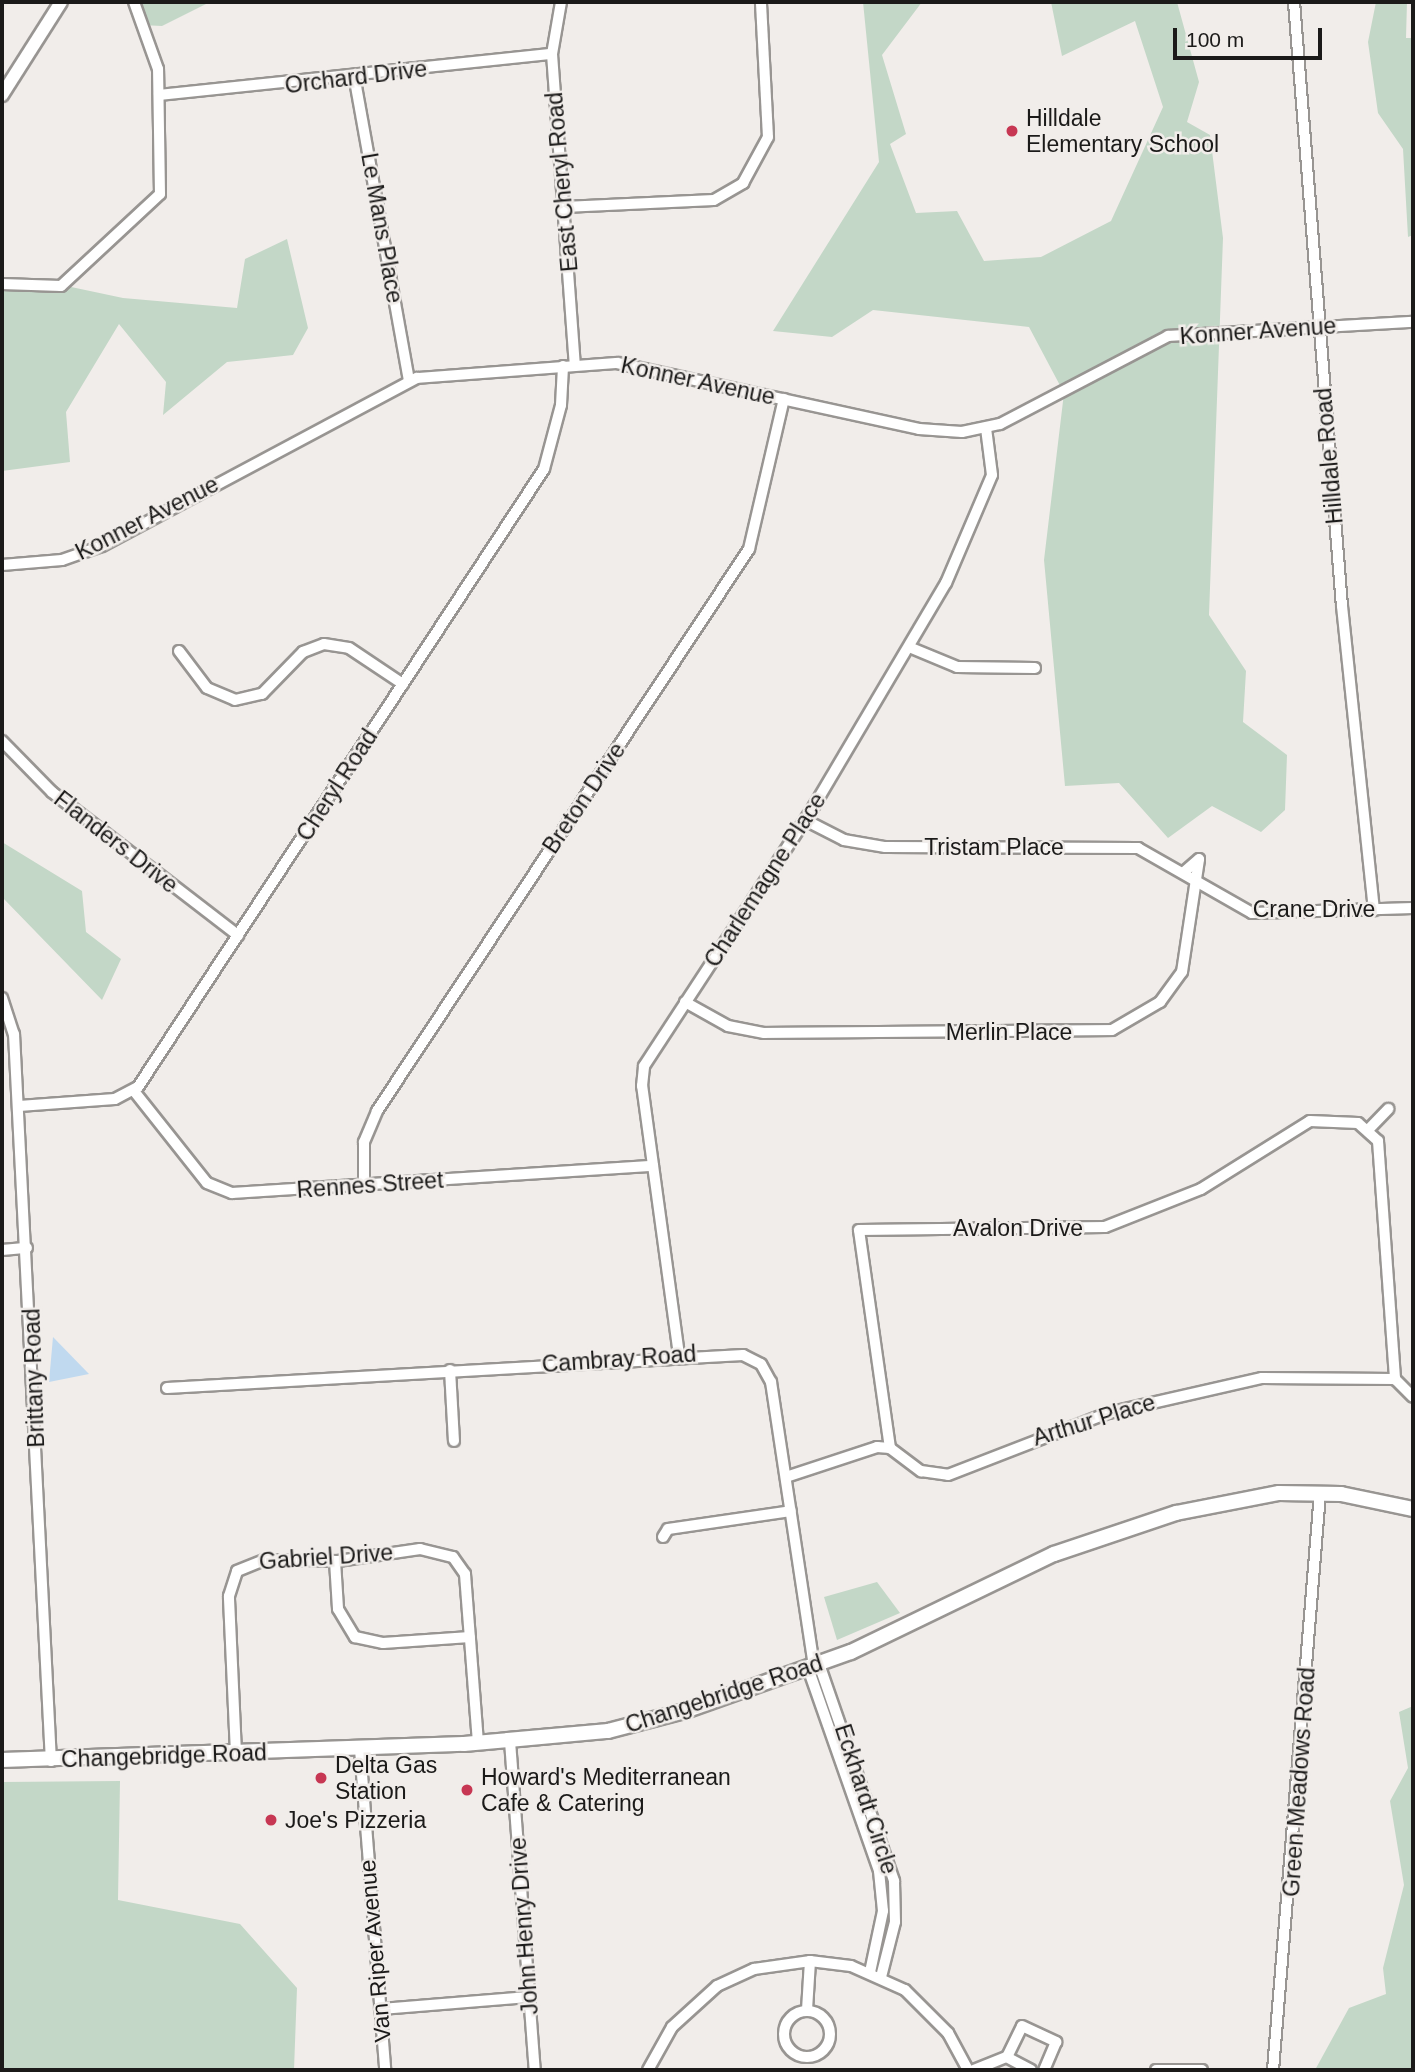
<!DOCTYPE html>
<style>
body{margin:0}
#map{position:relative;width:1415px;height:2072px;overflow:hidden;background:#f1edea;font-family:Arial,sans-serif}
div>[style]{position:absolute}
.green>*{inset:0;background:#c3d7c7}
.water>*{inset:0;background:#c0d9ef}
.roads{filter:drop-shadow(2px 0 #989592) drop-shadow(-2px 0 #989592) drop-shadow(0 2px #989592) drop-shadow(0 -2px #989592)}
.minor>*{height:10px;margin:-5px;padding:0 5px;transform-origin:5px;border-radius:5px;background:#fff}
.minor>.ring{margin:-5px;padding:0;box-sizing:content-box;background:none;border:10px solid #fff;border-radius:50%}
.tertiary>*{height:12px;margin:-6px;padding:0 6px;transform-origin:6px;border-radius:6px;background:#fff}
.secondary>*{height:14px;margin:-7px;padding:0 7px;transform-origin:7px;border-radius:7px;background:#fff}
.dots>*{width:19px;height:19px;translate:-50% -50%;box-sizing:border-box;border:4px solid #f1edea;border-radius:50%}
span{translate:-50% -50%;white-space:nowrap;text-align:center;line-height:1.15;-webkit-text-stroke:5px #f1edea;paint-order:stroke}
.street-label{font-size:23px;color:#1b1a19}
.poi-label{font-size:23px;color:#1b1a19}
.left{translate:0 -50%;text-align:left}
.frame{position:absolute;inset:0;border:4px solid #1b1a19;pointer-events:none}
.scale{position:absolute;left:1173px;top:28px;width:149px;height:32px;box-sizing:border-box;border:4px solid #1b1a19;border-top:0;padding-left:9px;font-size:21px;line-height:24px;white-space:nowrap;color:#1b1a19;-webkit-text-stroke:5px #f1edea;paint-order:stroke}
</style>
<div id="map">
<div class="green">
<i style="clip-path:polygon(136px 2px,210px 2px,162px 26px,142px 25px)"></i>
<i style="clip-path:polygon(863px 2px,922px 2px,882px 55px,906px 134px,890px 144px,916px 213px,957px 211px,984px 261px,1041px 257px,1111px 221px,1163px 107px,1135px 21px,1062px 56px,1051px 2px,1177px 2px,1199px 82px,1187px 122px,1210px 135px,1223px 238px,1209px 615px,1246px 671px,1243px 722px,1287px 755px,1285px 810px,1261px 832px,1212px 806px,1168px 838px,1119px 783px,1065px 786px,1044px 560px,1064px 393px,1029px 327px,873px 310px,832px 337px,773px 331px,879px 162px)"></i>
<i style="clip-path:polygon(1376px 2px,1407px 2px,1406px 38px,1413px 38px,1413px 235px,1408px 237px,1403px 149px,1378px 113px,1368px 42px)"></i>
<i style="clip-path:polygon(287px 239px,308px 328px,293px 355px,227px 362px,163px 415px,166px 382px,119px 324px,66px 412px,70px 462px,2px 471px,2px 285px,57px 284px,123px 298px,237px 308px,245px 259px)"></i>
<i style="clip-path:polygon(2px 842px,82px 891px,86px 932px,121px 959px,102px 1000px,2px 897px)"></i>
<i style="clip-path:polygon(877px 1582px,900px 1613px,837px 1640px,824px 1597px)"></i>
<i style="clip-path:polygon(1413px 1706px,1413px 2070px,1315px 2070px,1349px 2008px,1386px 1994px,1383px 1968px,1404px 1885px,1390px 1801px,1408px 1768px,1399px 1712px)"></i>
<i style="clip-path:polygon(120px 1781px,118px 1900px,240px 1924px,297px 1988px,294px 2070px,2px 2070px,2px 1782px)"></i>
</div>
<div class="water">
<i style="clip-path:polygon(53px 1337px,89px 1374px,49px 1382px)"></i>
</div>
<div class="roads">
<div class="minor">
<i style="left:561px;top:2px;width:53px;rotate:99.8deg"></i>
<i style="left:552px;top:54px;width:311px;rotate:85.8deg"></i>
<i style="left:1294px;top:2px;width:606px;rotate:85.46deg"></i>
<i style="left:1342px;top:606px;width:306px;rotate:84deg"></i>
<i style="left:354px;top:75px;width:311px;rotate:79.8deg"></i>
<i style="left:159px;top:95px;width:395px;rotate:-6deg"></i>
<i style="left:564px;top:207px;width:150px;rotate:-2.7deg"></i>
<i style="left:714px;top:200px;width:34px;rotate:-30deg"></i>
<i style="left:743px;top:183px;width:52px;rotate:-61.5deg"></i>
<i style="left:768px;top:137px;width:135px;rotate:-93deg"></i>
<i style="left:2px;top:284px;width:59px;rotate:1.9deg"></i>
<i style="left:61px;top:286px;width:135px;rotate:-42.9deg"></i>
<i style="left:160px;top:194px;width:125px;rotate:-90.9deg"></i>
<i style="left:158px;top:69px;width:71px;rotate:-109.7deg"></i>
<i style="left:2px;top:565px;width:60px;rotate:-4.8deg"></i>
<i style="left:62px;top:560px;width:42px;rotate:-19.3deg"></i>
<i style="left:102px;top:546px;width:357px;rotate:-28.1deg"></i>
<i style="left:417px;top:378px;width:201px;rotate:-4.3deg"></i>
<i style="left:617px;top:363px;width:309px;rotate:12.3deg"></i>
<i style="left:919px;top:429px;width:43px;rotate:4deg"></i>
<i style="left:962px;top:432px;width:39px;rotate:-12deg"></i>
<i style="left:1000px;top:424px;width:190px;rotate:-27.6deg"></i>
<i style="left:1168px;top:336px;width:245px;rotate:-3.3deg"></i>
<i style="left:909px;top:647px;width:52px;rotate:22.6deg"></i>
<i style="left:957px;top:667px;width:78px;rotate:0.7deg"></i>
<i style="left:179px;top:651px;width:46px;rotate:52.9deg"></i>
<i style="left:207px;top:688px;width:30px;rotate:23deg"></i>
<i style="left:235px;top:700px;width:28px;rotate:-13deg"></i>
<i style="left:262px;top:694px;width:59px;rotate:-45.7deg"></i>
<i style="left:303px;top:652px;width:22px;rotate:-21deg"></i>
<i style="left:324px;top:644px;width:25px;rotate:9deg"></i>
<i style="left:349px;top:648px;width:65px;rotate:33.7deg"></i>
<i style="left:2px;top:741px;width:71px;rotate:45.6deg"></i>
<i style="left:52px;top:792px;width:235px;rotate:37.6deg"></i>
<i style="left:805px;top:820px;width:44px;rotate:27.1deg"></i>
<i style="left:844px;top:840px;width:42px;rotate:9.7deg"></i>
<i style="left:885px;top:847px;width:253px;rotate:0.2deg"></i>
<i style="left:1138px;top:848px;width:131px;rotate:29.7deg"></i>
<i style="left:1252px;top:913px;width:161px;rotate:-1.8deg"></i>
<i style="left:2px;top:998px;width:38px;rotate:72deg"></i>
<i style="left:14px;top:1034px;width:728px;rotate:87.09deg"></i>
<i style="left:685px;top:1002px;width:49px;rotate:29.2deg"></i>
<i style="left:728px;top:1026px;width:37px;rotate:11deg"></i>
<i style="left:764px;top:1033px;width:348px;rotate:-0.5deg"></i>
<i style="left:1112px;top:1030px;width:56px;rotate:-30.3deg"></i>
<i style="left:1160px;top:1002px;width:37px;rotate:-54deg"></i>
<i style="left:1182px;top:972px;width:114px;rotate:-81.4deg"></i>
<i style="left:1199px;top:859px;width:21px;rotate:139deg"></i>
<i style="left:134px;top:1091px;width:117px;rotate:51.6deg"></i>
<i style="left:207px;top:1183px;width:27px;rotate:22deg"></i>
<i style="left:232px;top:1193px;width:422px;rotate:-3.7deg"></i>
<i style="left:19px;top:1106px;width:96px;rotate:-4.2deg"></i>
<i style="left:115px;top:1099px;width:26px;rotate:-28deg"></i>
<i style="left:138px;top:1087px;width:739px;rotate:-56.7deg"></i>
<i style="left:544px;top:469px;width:66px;rotate:-75.1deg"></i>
<i style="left:561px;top:405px;width:39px;rotate:-87deg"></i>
<i style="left:1369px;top:1129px;width:28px;rotate:-46deg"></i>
<i style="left:364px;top:1186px;width:44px;rotate:-90deg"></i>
<i style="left:364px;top:1142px;width:34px;rotate:-67deg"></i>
<i style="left:377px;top:1111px;width:674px;rotate:-56.5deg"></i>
<i style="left:749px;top:549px;width:154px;rotate:-76.9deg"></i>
<i style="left:2px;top:1250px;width:25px;rotate:-5deg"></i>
<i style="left:679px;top:1355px;width:272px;rotate:-97.8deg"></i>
<i style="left:642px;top:1086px;width:20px;rotate:-84deg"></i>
<i style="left:644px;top:1066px;width:311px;rotate:-56.8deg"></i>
<i style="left:814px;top:806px;width:259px;rotate:-59.4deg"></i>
<i style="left:946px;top:583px;width:117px;rotate:-66.9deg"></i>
<i style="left:992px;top:475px;width:47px;rotate:-97.3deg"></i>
<i style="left:450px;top:1370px;width:71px;rotate:86.8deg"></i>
<i style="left:167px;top:1388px;width:577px;rotate:-3.28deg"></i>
<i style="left:743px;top:1355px;width:20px;rotate:27deg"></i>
<i style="left:761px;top:1364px;width:21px;rotate:61deg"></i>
<i style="left:771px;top:1382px;width:287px;rotate:81.4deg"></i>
<i style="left:890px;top:1448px;width:220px;rotate:-98.1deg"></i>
<i style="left:859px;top:1230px;width:246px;rotate:-0.7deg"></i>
<i style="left:1105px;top:1227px;width:103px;rotate:-21.6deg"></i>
<i style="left:1201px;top:1189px;width:128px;rotate:-32deg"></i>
<i style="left:1310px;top:1121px;width:48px;rotate:2.4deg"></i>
<i style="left:1358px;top:1123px;width:27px;rotate:42deg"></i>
<i style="left:1378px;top:1141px;width:239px;rotate:85.9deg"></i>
<i style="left:786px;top:1477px;width:96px;rotate:-18.2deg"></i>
<i style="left:877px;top:1447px;width:13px;rotate:4deg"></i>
<i style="left:890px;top:1448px;width:39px;rotate:37deg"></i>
<i style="left:921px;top:1471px;width:27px;rotate:8deg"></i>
<i style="left:948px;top:1475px;width:172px;rotate:-21.2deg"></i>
<i style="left:1108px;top:1413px;width:158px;rotate:-12.8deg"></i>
<i style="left:1262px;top:1378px;width:133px;rotate:0.4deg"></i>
<i style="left:1395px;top:1379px;width:25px;rotate:45deg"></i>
<i style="left:663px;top:1537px;width:9px;rotate:-58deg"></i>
<i style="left:668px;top:1529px;width:124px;rotate:-8.3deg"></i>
<i style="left:335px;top:1561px;width:48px;rotate:86.4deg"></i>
<i style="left:338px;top:1609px;width:33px;rotate:59deg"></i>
<i style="left:355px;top:1637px;width:29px;rotate:12deg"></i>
<i style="left:383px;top:1643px;width:87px;rotate:-3.9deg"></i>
<i style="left:819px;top:1664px;width:230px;rotate:70.9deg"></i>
<i style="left:894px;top:1881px;width:41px;rotate:88.6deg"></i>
<i style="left:895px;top:1922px;width:57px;rotate:104.3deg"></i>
<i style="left:808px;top:1668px;width:215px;rotate:70.7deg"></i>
<i style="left:879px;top:1871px;width:40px;rotate:84.3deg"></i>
<i style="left:883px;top:1911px;width:62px;rotate:102deg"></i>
<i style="left:510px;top:1741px;width:330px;rotate:85.7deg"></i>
<i style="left:360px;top:1749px;width:322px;rotate:85.5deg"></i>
<i style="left:236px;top:1753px;width:157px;rotate:-92.6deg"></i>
<i style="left:229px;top:1596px;width:26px;rotate:-72deg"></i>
<i style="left:237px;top:1571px;width:29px;rotate:-22deg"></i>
<i style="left:264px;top:1560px;width:74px;rotate:0.8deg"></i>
<i style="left:338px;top:1561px;width:83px;rotate:-8.3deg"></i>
<i style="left:420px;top:1549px;width:34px;rotate:14deg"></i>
<i style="left:453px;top:1557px;width:21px;rotate:55deg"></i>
<i style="left:465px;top:1574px;width:169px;rotate:85.6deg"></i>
<i style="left:380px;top:2009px;width:150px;rotate:-4.6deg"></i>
<i style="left:807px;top:2010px;width:49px;rotate:-86.5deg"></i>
<i class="ring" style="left:784px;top:2011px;width:36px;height:36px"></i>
<i style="left:648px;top:2070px;width:49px;rotate:-60.8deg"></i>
<i style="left:672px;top:2027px;width:61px;rotate:-42.3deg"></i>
<i style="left:717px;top:1986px;width:41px;rotate:-24.7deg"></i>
<i style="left:754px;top:1969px;width:57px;rotate:-8.1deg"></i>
<i style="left:810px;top:1961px;width:41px;rotate:7deg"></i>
<i style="left:851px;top:1966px;width:59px;rotate:24deg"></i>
<i style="left:905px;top:1990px;width:61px;rotate:45deg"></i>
<i style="left:948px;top:2033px;width:42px;rotate:61.6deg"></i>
<i style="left:974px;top:2070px;width:35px;rotate:-22deg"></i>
<i style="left:1031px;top:2070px;width:27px;rotate:-152deg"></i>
<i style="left:1007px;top:2057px;width:34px;rotate:-64deg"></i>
<i style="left:1022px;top:2026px;width:38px;rotate:25deg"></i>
<i style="left:1056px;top:2042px;width:30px;rotate:113deg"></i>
<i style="left:1156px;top:2070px;width:46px"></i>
<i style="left:1273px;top:2070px;width:578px;rotate:-85.34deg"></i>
</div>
<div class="tertiary">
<i style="left:2px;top:95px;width:110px;rotate:-57.6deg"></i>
</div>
<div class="secondary">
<i style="left:2px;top:1760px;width:462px;rotate:-2deg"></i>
<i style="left:464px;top:1744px;width:145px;rotate:-5.2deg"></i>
<i style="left:608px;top:1731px;width:80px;rotate:-14.6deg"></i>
<i style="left:685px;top:1711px;width:176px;rotate:-19.6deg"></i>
<i style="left:851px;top:1652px;width:225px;rotate:-25.8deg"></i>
<i style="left:1054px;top:1554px;width:129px;rotate:-18.6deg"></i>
<i style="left:1176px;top:1513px;width:105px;rotate:-11deg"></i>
<i style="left:1279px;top:1493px;width:62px;rotate:0.9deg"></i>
<i style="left:1341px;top:1494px;width:74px;rotate:11.8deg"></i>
</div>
</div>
<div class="dots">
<i style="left:1012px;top:131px;background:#c73753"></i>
<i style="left:321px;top:1778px;background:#c73753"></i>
<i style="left:467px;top:1790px;background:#c73753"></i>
<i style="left:271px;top:1820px;background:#c73753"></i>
</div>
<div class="street-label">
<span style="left:356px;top:77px;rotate:-7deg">Orchard Drive</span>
<span style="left:562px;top:182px;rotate:-95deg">East Cheryl Road</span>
<span style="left:382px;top:228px;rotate:80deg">Le Mans Place</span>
<span style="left:1258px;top:331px;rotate:-4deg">Konner Avenue</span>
<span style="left:698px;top:381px;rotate:12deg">Konner Avenue</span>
<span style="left:1329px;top:456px;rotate:-95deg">Hilldale Road</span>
<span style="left:147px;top:518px;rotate:-27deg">Konner Avenue</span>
<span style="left:337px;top:785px;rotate:-57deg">Cheryl Road</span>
<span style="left:584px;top:798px;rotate:-56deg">Breton Drive</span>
<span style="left:116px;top:842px;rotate:38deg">Flanders Drive</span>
<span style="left:994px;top:847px">Tristam Place</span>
<span style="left:765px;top:880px;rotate:-57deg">Charlemagne Place</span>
<span style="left:1314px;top:909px">Crane Drive</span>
<span style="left:1009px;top:1032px">Merlin Place</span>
<span style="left:370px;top:1185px;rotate:-4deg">Rennes Street</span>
<span style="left:1018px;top:1228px">Avalon Drive</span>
<span style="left:619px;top:1359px;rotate:-4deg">Cambray Road</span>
<span style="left:34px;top:1378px;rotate:-92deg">Brittany Road</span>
<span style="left:1094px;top:1420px;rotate:-17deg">Arthur Place</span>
<span style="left:326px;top:1557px;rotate:-4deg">Gabriel Drive</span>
<span style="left:724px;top:1694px;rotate:-18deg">Changebridge Road</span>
<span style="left:164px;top:1756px;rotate:-2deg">Changebridge Road</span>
<span style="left:1299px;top:1782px;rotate:-86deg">Green Meadows Road</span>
<span style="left:866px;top:1799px;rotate:72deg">Eckhardt Circle</span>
<span style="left:524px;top:1926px;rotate:-94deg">John Henry Drive</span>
<span style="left:375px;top:1951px;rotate:-95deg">Van Riper Avenue</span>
</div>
<div class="poi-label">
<span class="left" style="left:1026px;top:131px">Hilldale<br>Elementary School</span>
<span class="left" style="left:335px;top:1778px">Delta Gas<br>Station</span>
<span class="left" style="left:481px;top:1790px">Howard's Mediterranean<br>Cafe &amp; Catering</span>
<span class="left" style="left:285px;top:1820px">Joe's Pizzeria</span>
</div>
<div class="frame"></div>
<div class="scale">100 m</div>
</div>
